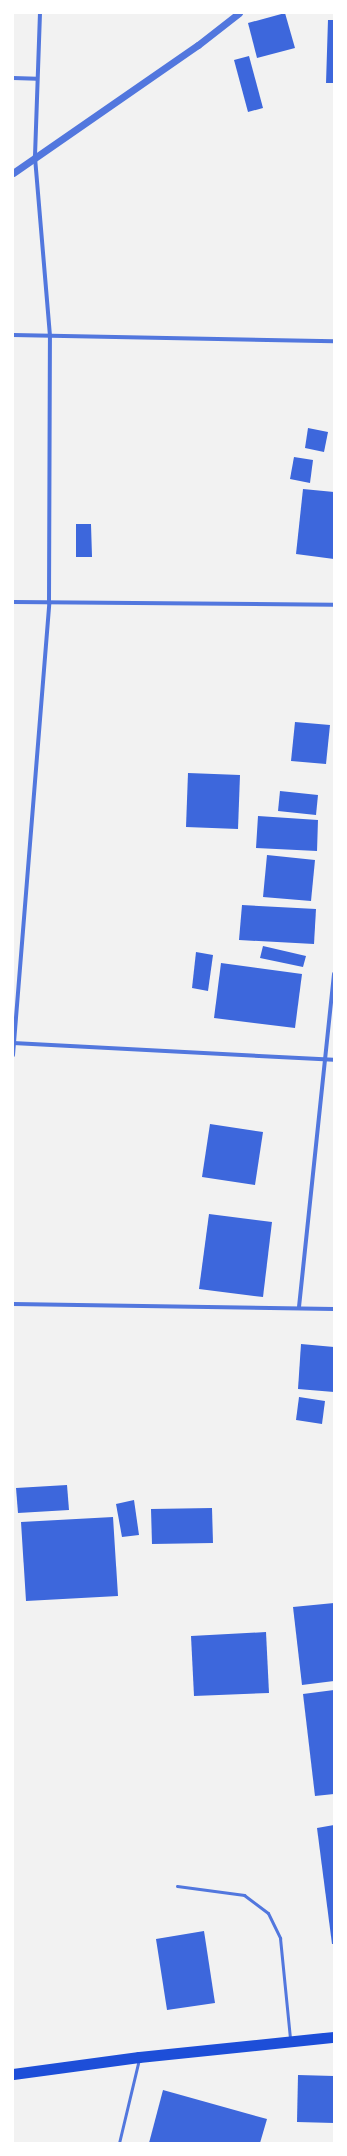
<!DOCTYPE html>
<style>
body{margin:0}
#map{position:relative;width:347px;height:2156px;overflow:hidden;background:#f2f2f2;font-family:"Archivo Narrow",sans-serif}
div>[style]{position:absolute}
.building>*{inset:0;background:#3d67dc}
.service>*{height:3px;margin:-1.5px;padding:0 1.5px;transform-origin:1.5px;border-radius:1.5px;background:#5277de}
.minor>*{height:4px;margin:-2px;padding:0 2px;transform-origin:2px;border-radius:2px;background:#5277de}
.tertiary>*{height:7px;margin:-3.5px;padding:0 3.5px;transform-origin:3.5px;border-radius:3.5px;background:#5277de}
.trunk>*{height:11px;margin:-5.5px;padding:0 5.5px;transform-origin:5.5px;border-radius:5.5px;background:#1d4ed8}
span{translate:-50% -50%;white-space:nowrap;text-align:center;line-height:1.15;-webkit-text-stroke:3px #fff;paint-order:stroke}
.frame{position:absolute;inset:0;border:14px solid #fff;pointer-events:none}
</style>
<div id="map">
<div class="building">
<i style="clip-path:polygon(285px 13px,295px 48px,257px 58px,248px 23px)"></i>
<i style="clip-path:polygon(328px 20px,334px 20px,334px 83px,326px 83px)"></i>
<i style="clip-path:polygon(249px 56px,263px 108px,248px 112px,234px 60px)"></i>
<i style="clip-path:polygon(308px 428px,328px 432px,324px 452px,305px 448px)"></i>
<i style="clip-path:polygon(294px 457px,313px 460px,310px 483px,290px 479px)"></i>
<i style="clip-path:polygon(303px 489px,334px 492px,334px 559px,296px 554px)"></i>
<i style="clip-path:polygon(76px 524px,91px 524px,92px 557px,76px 557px)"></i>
<i style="clip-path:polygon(295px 722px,330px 725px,326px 764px,291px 761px)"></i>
<i style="clip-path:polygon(188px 773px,240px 775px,238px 829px,186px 827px)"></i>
<i style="clip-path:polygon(280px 791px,318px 795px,316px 815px,278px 811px)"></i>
<i style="clip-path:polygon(258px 816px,318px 820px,317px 851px,256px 848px)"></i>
<i style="clip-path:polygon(267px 855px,315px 860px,311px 901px,263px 897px)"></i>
<i style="clip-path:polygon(242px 905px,316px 909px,314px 944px,239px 940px)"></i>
<i style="clip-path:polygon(263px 946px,306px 956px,303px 967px,260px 958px)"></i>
<i style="clip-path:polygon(196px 952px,213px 955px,208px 991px,192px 988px)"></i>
<i style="clip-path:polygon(221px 963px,302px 974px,295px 1028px,214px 1018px)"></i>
<i style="clip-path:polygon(210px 1124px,263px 1132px,255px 1185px,202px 1177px)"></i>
<i style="clip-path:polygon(209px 1214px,272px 1222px,263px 1297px,199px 1289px)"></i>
<i style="clip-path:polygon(301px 1344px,334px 1347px,334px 1392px,298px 1389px)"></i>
<i style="clip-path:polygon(299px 1397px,325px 1401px,322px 1424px,296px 1420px)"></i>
<i style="clip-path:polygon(67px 1485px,69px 1510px,18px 1513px,16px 1488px)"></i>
<i style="clip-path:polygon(134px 1500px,139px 1535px,122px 1537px,116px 1504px)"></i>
<i style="clip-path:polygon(212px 1508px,213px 1543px,152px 1544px,151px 1509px)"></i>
<i style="clip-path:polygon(113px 1517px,118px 1596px,26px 1601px,21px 1522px)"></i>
<i style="clip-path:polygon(334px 1603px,334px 1681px,302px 1685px,293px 1607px)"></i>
<i style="clip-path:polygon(266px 1632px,269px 1693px,194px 1696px,191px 1636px)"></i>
<i style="clip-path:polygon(334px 1690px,334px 1794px,315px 1796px,303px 1694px)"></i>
<i style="clip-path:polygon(334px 1825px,334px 1944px,332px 1944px,317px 1828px)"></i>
<i style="clip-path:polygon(204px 1931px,215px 2003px,167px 2010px,156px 1939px)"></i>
<i style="clip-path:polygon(298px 2075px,334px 2076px,334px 2123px,297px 2122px)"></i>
<i style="clip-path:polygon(163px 2090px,267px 2119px,260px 2143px,149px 2143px)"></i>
</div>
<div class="service">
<i style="left:177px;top:1886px;width:68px;rotate:7.7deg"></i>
<i style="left:244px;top:1895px;width:30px;rotate:37deg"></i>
<i style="left:268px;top:1913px;width:28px;rotate:64deg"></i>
<i style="left:280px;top:1938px;width:100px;rotate:84.3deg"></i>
<i style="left:119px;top:2143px;width:86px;rotate:-76.6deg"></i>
</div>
<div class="minor">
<i style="left:13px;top:78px;width:24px;rotate:2deg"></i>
<i style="left:13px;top:335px;width:321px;rotate:1.1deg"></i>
<i style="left:13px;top:602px;width:321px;rotate:0.5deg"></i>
<i style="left:13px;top:1043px;width:321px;rotate:3deg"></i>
<i style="left:13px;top:1055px;width:453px;rotate:-85.4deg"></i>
<i style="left:49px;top:603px;width:267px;rotate:-89.8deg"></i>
<i style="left:50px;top:336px;width:181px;rotate:-94.8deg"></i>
<i style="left:35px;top:156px;width:143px;rotate:-88deg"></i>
<i style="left:13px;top:1304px;width:321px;rotate:0.9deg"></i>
<i style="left:299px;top:1307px;width:335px;rotate:-84deg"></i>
</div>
<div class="tertiary">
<i style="left:13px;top:173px;width:225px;rotate:-34.7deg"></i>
<i style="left:198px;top:45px;width:52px;rotate:-38deg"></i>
</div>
<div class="trunk">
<i style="left:13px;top:2074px;width:127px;rotate:-7.7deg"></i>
<i style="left:139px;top:2057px;width:196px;rotate:-5.9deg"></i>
</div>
<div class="frame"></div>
</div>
